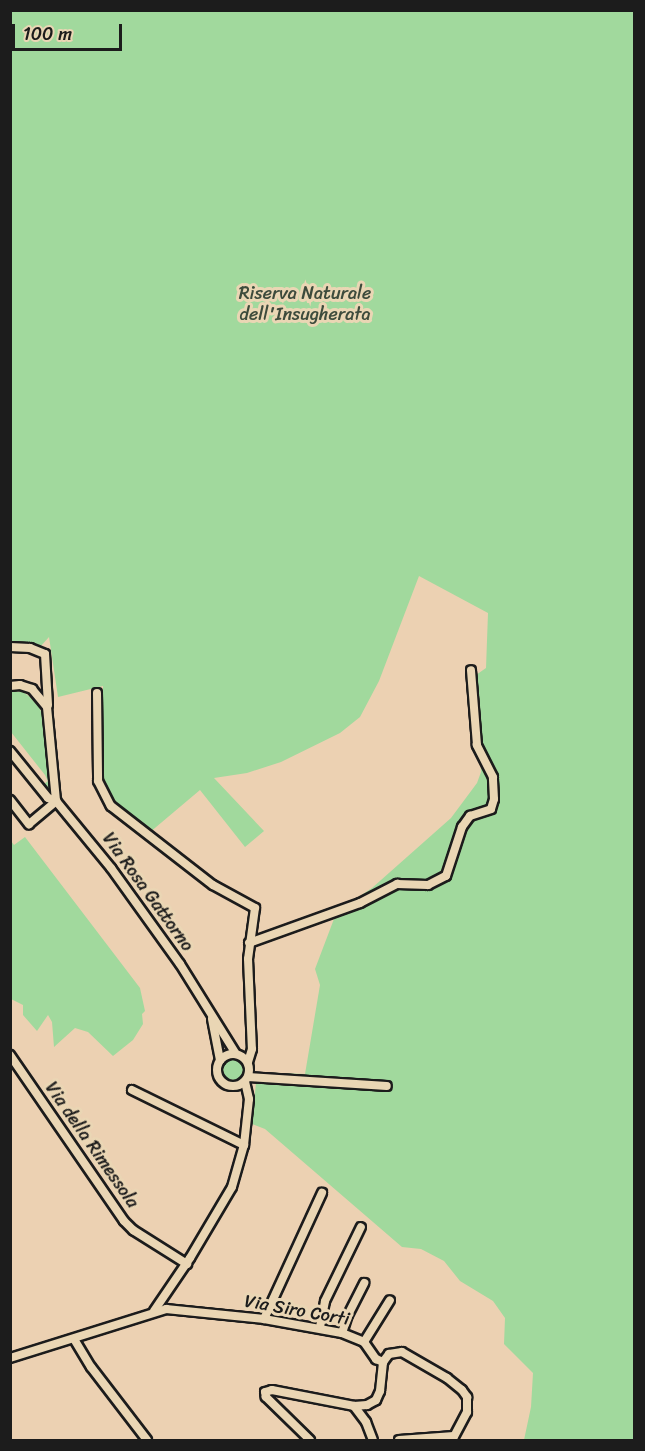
<!DOCTYPE html>
<style>
body{margin:0}
#map{position:relative;width:645px;height:1451px;overflow:hidden;background:#ecd1b2;font-family:Sriracha,sans-serif}
div>[style]{position:absolute}
.green>*{inset:0;background:#a1d99d}
.round{border-radius:50%}
.roads{filter:drop-shadow(2px 0 #1c1c1c) drop-shadow(-2px 0 #1c1c1c) drop-shadow(0 2px #1c1c1c) drop-shadow(0 -2px #1c1c1c)}
.minor>*{height:8px;margin:-4px;padding:0 4px;transform-origin:4px;border-radius:4px;background:#ead6b4}
.minor>.ring{margin:-4px;padding:0;box-sizing:content-box;background:none;border:8px solid #ead6b4;border-radius:50%}
span{translate:-50% -50%;white-space:nowrap;text-align:center;line-height:1.15;-webkit-text-stroke:6px #ead6b4;paint-order:stroke}
.park-label{font-size:18px;color:#3d4b3c}
.street-label{font-size:18px;color:#1c1c1c}
.frame{position:absolute;inset:0;border:12px solid #1c1c1c;pointer-events:none}
.scale{position:absolute;left:12px;top:24px;width:110px;height:27px;box-sizing:border-box;border:3px solid #1c1c1c;border-top:0;padding-left:8px;font-size:18px;line-height:21px;white-space:nowrap;color:#1c1c1c;-webkit-text-stroke:4px #ead6b4;paint-order:stroke}
</style>
<div id="map">
<div class="green">
<i style="clip-path:polygon(11px 11px,634px 11px,634px 1440px,524px 1440px,531px 1407px,533px 1373px,504px 1344px,505px 1318px,493px 1301px,460px 1281px,444px 1261px,421px 1249px,402px 1247px,265px 1129px,252px 1124px,257px 1072px,305px 1074px,320px 985px,315px 969px,337px 911px,372px 888px,451px 818px,477px 783px,481px 772px,476px 675px,486px 668px,488px 613px,419px 576px,379px 681px,360px 717px,340px 733px,281px 762px,247px 773px,214px 778px,264px 831px,245px 847px,200px 790px,149px 833px,123px 813px,102px 780px,103px 686px,58px 697px,49px 637px,40px 647px,20px 641px,11px 643px)"></i>
<i style="clip-path:polygon(10px 691px,23px 692px,30px 697px,39px 707px,43px 716px,50px 794px,44px 784px,48px 781px,45px 775px,11px 732px)"></i>
<i style="clip-path:polygon(25px 837px,140px 988px,145px 1011px,142px 1014px,143px 1024px,133px 1040px,113px 1056px,88px 1032px,75px 1028px,54px 1047px,52px 1022px,48px 1015px,37px 1031px,23px 1015px,23px 1005px,11px 999px,11px 841px,14px 845px)"></i>
<i class="round" style="left:223px;top:1060px;width:20px;height:20px"></i>
</div>
<div class="roads">
<div class="minor">
<i style="left:10px;top:647px;width:20px;rotate:3deg"></i>
<i style="left:30px;top:648px;width:16px;rotate:22deg"></i>
<i style="left:45px;top:654px;width:51px;rotate:86.6deg"></i>
<i style="left:10px;top:686px;width:10px;rotate:-6deg"></i>
<i style="left:20px;top:685px;width:13px;rotate:18deg"></i>
<i style="left:32px;top:689px;width:23px;rotate:50deg"></i>
<i style="left:47px;top:707px;width:94px;rotate:84.5deg"></i>
<i style="left:97px;top:693px;width:88px;rotate:89.3deg"></i>
<i style="left:98px;top:781px;width:28px;rotate:63deg"></i>
<i style="left:111px;top:806px;width:129px;rotate:37.8deg"></i>
<i style="left:213px;top:885px;width:48px;rotate:28.7deg"></i>
<i style="left:255px;top:908px;width:51px;rotate:97.8deg"></i>
<i style="left:248px;top:959px;width:90px;rotate:87.5deg"></i>
<i style="left:252px;top:1049px;width:14px;rotate:107deg"></i>
<i style="left:10px;top:751px;width:60px;rotate:51deg"></i>
<i style="left:48px;top:798px;width:9px;rotate:21deg"></i>
<i style="left:56px;top:801px;width:87px;rotate:50.6deg"></i>
<i style="left:111px;top:868px;width:118px;rotate:54.3deg"></i>
<i style="left:180px;top:964px;width:106px;rotate:58.1deg"></i>
<i style="left:10px;top:800px;width:31px;rotate:52deg"></i>
<i style="left:29px;top:824px;width:35px;rotate:-40deg"></i>
<i style="left:249px;top:943px;width:118px;rotate:-19.8deg"></i>
<i style="left:360px;top:903px;width:42px;rotate:-27.2deg"></i>
<i style="left:397px;top:884px;width:31px;rotate:2deg"></i>
<i style="left:428px;top:885px;width:20px;rotate:-27deg"></i>
<i style="left:446px;top:876px;width:52px;rotate:-71.9deg"></i>
<i style="left:462px;top:827px;width:14px;rotate:-54deg"></i>
<i style="left:470px;top:816px;width:22px;rotate:-18deg"></i>
<i style="left:491px;top:809px;width:10px;rotate:-73deg"></i>
<i style="left:494px;top:799px;width:22px;rotate:-93deg"></i>
<i style="left:493px;top:777px;width:36px;rotate:-117deg"></i>
<i style="left:477px;top:745px;width:75px;rotate:-94.6deg"></i>
<i style="left:212px;top:1019px;width:42px;rotate:79deg"></i>
<i class="ring" style="left:217px;top:1054px;width:24px;height:24px"></i>
<i style="left:10px;top:1055px;width:201px;rotate:55.5deg"></i>
<i style="left:124px;top:1221px;width:13px;rotate:45deg"></i>
<i style="left:133px;top:1230px;width:64px;rotate:32.2deg"></i>
<i style="left:248px;top:1077px;width:139px;rotate:3.7deg"></i>
<i style="left:132px;top:1090px;width:125px;rotate:26.2deg"></i>
<i style="left:154px;top:1311px;width:64px;rotate:-55.8deg"></i>
<i style="left:190px;top:1258px;width:82px;rotate:-59.4deg"></i>
<i style="left:232px;top:1187px;width:44px;rotate:-74.1deg"></i>
<i style="left:244px;top:1145px;width:46px;rotate:-83.8deg"></i>
<i style="left:249px;top:1099px;width:18px;rotate:-103deg"></i>
<i style="left:264px;top:1319px;width:139px;rotate:-65.3deg"></i>
<i style="left:320px;top:1327px;width:26px;rotate:-79deg"></i>
<i style="left:325px;top:1301px;width:82px;rotate:-64.1deg"></i>
<i style="left:342px;top:1333px;width:19px;rotate:-72deg"></i>
<i style="left:348px;top:1315px;width:36px;rotate:-63deg"></i>
<i style="left:74px;top:1339px;width:33px;rotate:59deg"></i>
<i style="left:91px;top:1367px;width:92px;rotate:52.5deg"></i>
<i style="left:364px;top:1342px;width:49px;rotate:-58.2deg"></i>
<i style="left:10px;top:1358px;width:164px;rotate:-17.4deg"></i>
<i style="left:166px;top:1309px;width:99px;rotate:5.8deg"></i>
<i style="left:264px;top:1319px;width:79px;rotate:10.2deg"></i>
<i style="left:342px;top:1333px;width:24px;rotate:22deg"></i>
<i style="left:364px;top:1342px;width:21px;rotate:55deg"></i>
<i style="left:376px;top:1359px;width:8px;rotate:23deg"></i>
<i style="left:383px;top:1362px;width:10px;rotate:-53deg"></i>
<i style="left:389px;top:1354px;width:13px;rotate:-9deg"></i>
<i style="left:402px;top:1352px;width:52px;rotate:30deg"></i>
<i style="left:447px;top:1378px;width:19px;rotate:39deg"></i>
<i style="left:462px;top:1390px;width:9px;rotate:54deg"></i>
<i style="left:467px;top:1397px;width:15px;rotate:90deg"></i>
<i style="left:467px;top:1412px;width:32px;rotate:118deg"></i>
<i style="left:354px;top:1406px;width:20px;rotate:53deg"></i>
<i style="left:366px;top:1422px;width:19px;rotate:69deg"></i>
<i style="left:310px;top:1440px;width:62px;rotate:-135.7deg"></i>
<i style="left:266px;top:1397px;width:5px;rotate:-101deg"></i>
<i style="left:265px;top:1392px;width:7px;rotate:-16deg"></i>
<i style="left:272px;top:1390px;width:84px;rotate:11deg"></i>
<i style="left:354px;top:1406px;width:13px;rotate:-4deg"></i>
<i style="left:367px;top:1405px;width:10px;rotate:-29deg"></i>
<i style="left:376px;top:1400px;width:10px;rotate:-66deg"></i>
<i style="left:380px;top:1391px;width:29px;rotate:-84deg"></i>
<i style="left:399px;top:1440px;width:55px;rotate:-4.2deg"></i>
</div>
</div>
<div class="park-label">
<span style="left:305px;top:304px">Riserva Naturale<br>dell'Insugherata</span>
</div>
<div class="street-label">
<span style="left:148px;top:892px;rotate:54deg">Via Rosa Gattorno</span>
<span style="left:92px;top:1145px;rotate:55deg">Via della Rimessola</span>
<span style="left:297px;top:1310px;rotate:10deg">Via Siro Corti</span>
</div>
<div class="frame"></div>
<div class="scale">100 m</div>
</div>
